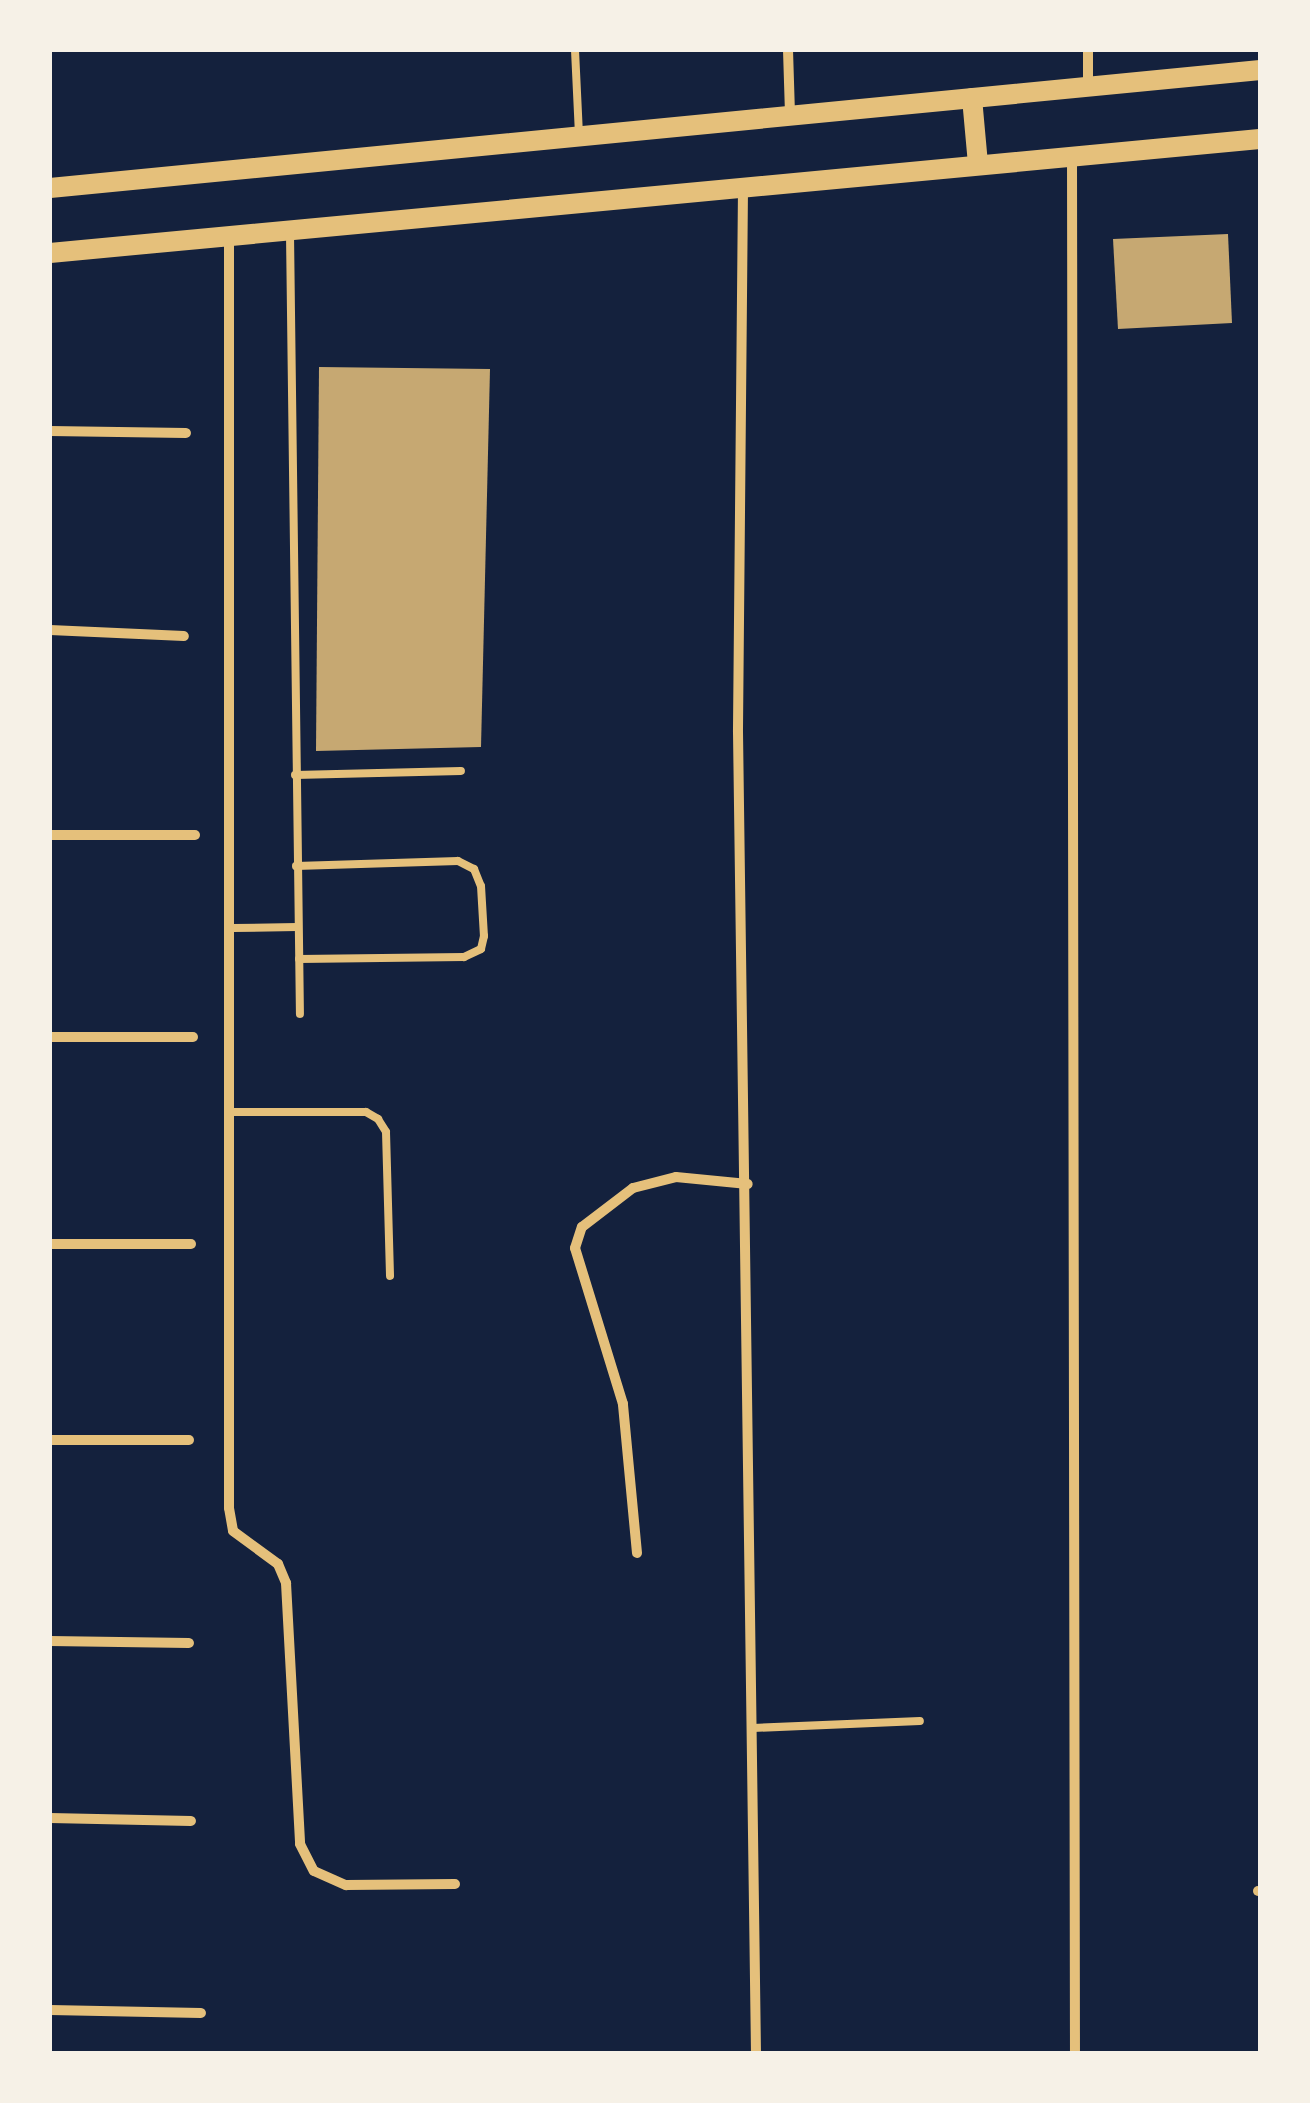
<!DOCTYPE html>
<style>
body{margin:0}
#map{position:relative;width:1310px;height:2103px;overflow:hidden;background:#14213d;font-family:Montserrat,sans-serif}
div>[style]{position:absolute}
.building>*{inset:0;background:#c6a872}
.service>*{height:8px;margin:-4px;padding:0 4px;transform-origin:4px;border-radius:4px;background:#e5c07b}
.minor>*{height:10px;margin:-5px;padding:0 5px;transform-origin:5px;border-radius:5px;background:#e5c07b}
.secondary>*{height:20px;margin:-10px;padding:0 10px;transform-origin:10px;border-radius:10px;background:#e5c07b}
span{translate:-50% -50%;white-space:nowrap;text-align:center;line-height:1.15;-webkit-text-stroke:10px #f6f1e7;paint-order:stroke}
.frame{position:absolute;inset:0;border:52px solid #f6f1e7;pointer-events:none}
</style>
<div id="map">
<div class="building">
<i style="clip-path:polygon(1228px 234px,1232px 323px,1118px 329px,1113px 239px)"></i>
<i style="clip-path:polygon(319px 367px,490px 369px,481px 747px,316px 751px)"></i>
</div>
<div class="service">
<i style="left:575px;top:50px;width:86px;rotate:87.3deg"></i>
<i style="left:290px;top:234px;width:780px;rotate:89.27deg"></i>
<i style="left:295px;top:775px;width:166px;rotate:-1.4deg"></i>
<i style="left:296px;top:866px;width:162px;rotate:-1.8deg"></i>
<i style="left:458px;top:861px;width:18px;rotate:27deg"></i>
<i style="left:474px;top:869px;width:18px;rotate:68deg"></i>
<i style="left:481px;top:886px;width:50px;rotate:86.6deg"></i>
<i style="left:484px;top:936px;width:13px;rotate:103deg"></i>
<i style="left:481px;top:949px;width:19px;rotate:155deg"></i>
<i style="left:464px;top:957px;width:165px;rotate:179.3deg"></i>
<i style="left:233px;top:928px;width:64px;rotate:-0.9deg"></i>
<i style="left:232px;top:1112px;width:134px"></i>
<i style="left:366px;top:1112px;width:14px;rotate:30deg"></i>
<i style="left:378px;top:1119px;width:15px;rotate:58deg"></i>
<i style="left:386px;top:1132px;width:144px;rotate:88.4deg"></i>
<i style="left:753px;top:1728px;width:167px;rotate:-2.4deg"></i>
</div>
<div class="minor">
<i style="left:788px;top:50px;width:65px;rotate:88.2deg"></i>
<i style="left:1088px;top:50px;width:36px;rotate:90deg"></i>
<i style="left:1072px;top:157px;width:1896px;rotate:89.91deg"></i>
<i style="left:743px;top:188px;width:544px;rotate:90.53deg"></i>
<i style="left:738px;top:732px;width:1321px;rotate:89.22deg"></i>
<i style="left:229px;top:237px;width:1271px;rotate:90deg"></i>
<i style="left:229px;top:1508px;width:23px;rotate:80deg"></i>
<i style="left:233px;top:1531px;width:56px;rotate:36.3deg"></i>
<i style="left:278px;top:1564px;width:21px;rotate:67deg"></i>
<i style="left:286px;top:1583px;width:261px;rotate:86.9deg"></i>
<i style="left:300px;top:1844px;width:30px;rotate:63deg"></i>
<i style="left:314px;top:1871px;width:35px;rotate:24deg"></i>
<i style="left:346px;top:1885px;width:109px;rotate:-0.5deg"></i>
<i style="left:50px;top:431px;width:136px;rotate:0.8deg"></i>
<i style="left:50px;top:630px;width:134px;rotate:2.6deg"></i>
<i style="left:50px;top:835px;width:145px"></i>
<i style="left:50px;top:1037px;width:143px"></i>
<i style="left:50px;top:1244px;width:141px"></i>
<i style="left:50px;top:1440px;width:139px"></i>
<i style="left:637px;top:1553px;width:150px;rotate:-95.4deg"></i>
<i style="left:623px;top:1404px;width:163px;rotate:-107.1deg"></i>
<i style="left:575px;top:1248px;width:22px;rotate:-72deg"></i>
<i style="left:582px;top:1227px;width:64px;rotate:-37.4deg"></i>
<i style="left:633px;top:1188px;width:44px;rotate:-14.3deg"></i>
<i style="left:676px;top:1177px;width:72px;rotate:5.6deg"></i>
<i style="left:50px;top:1641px;width:139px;rotate:0.8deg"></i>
<i style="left:50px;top:1818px;width:141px;rotate:1.2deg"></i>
<i style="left:1258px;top:1891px;width:2px"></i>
<i style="left:50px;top:2010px;width:151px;rotate:1.1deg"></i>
</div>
<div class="secondary">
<i style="left:972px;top:98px;width:66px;rotate:84.8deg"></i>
<i style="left:50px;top:188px;width:1216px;rotate:-5.57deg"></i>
<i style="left:50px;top:253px;width:1215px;rotate:-5.38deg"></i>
</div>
<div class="frame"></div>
</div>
